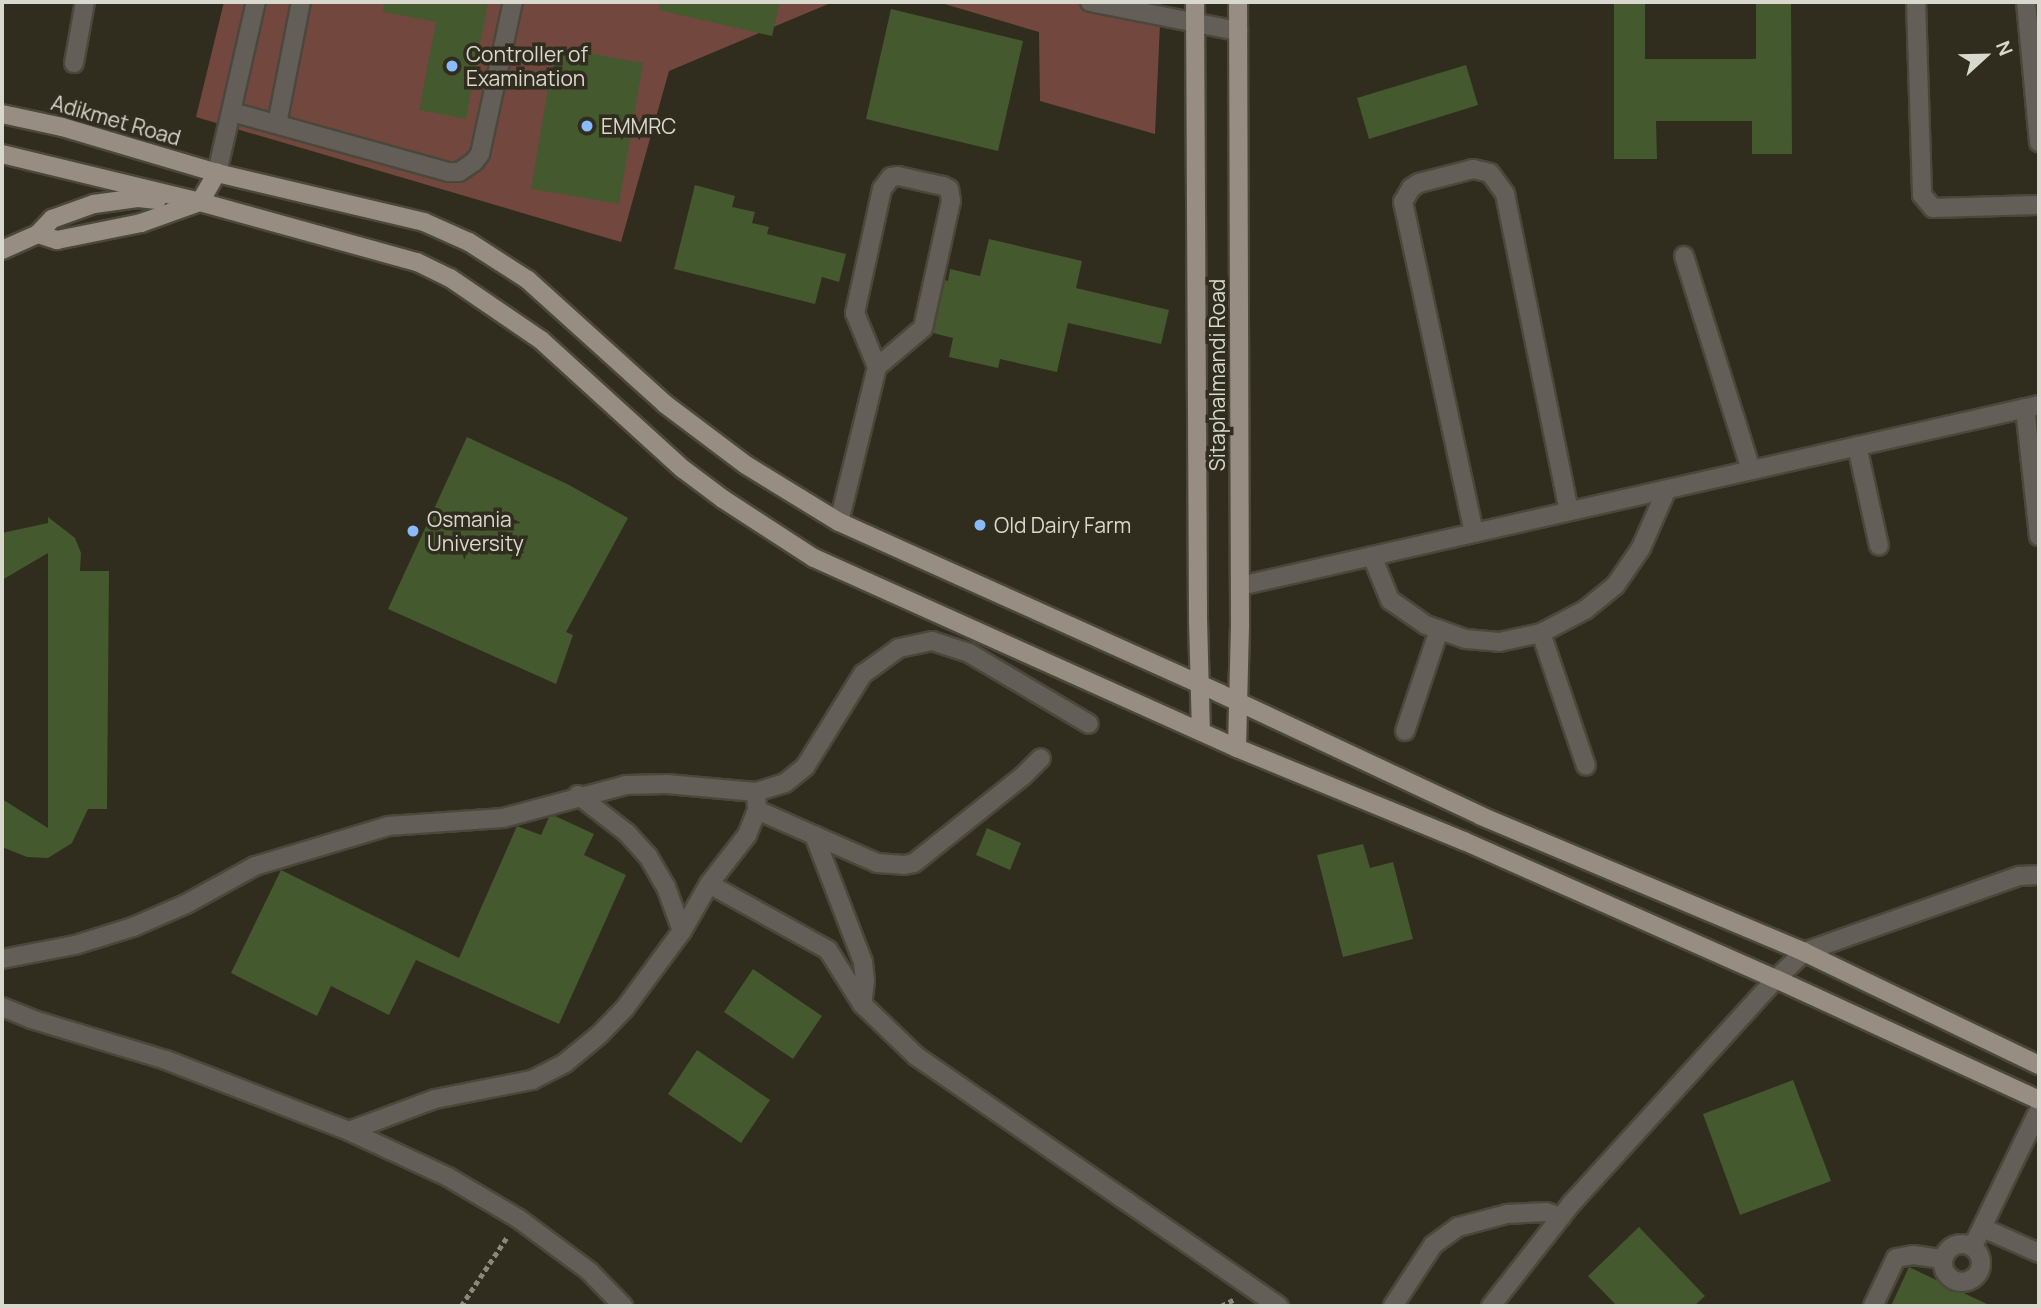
<!DOCTYPE html>
<style>
body{margin:0}
#map{position:relative;width:2041px;height:1308px;overflow:hidden;background:#302d1f;font-family:Manrope,sans-serif}
div>[style]{position:absolute}
.green>*{inset:0;background:#72483e}
.building>*{inset:0;background:#44592d}
.path>*{height:4.5px;margin-top:-2.25px;transform-origin:0;background:repeating-linear-gradient(90deg,#89887c 0 5px,transparent 0 8.5px)}
.roads{filter:drop-shadow(2px 0 #4b483b) drop-shadow(-2px 0 #4b483b) drop-shadow(0 2px #4b483b) drop-shadow(0 -2px #4b483b)}
.minor>*{height:18px;margin:-9px;padding:0 9px;transform-origin:9px;border-radius:9px;background:#635e58}
.minor>.ring{margin:-9px;padding:0;box-sizing:content-box;background:none;border:18px solid #635e58;border-radius:50%}
.major>*{height:18px;margin:-9px;padding:0 9px;transform-origin:9px;border-radius:9px;background:#988d82}
.dots>*{width:19px;height:19px;translate:-50% -50%;box-sizing:border-box;border:4px solid #302d1f;border-radius:50%}
span{translate:-50% -50%;white-space:nowrap;text-align:center;line-height:1.15;-webkit-text-stroke:7px #302d1f;paint-order:stroke}
.poi-label{font-size:21px;color:#d9d8cf}
.left{translate:0 -50%;text-align:left}
.street-label{font-size:21px;color:#d9d8cf}
.frame{position:absolute;inset:0;border:4px solid #d9d8cf;pointer-events:none}
.north{position:absolute;left:1950px;top:21px;width:70px;height:70px;-webkit-text-stroke:5px #302d1f;paint-order:stroke;rotate:68deg;font-size:19px;font-weight:700;line-height:28px;text-align:center;color:#d9d8cf}
.north::after{content:'';display:block;margin:auto;width:24px;height:32px;background:#d9d8cf;clip-path:polygon(50% 0,100% 100%,50% 72%,0 100%)}
</style>
<div id="map">
<div class="green">
<i style="clip-path:polygon(224px 2px,833px 2px,669px 71px,621px 242px,196px 117px)"></i>
<i style="clip-path:polygon(938px 2px,1161px 2px,1155px 134px,1040px 101px,1039px 32px)"></i>
</div>
<div class="building">
<i style="clip-path:polygon(384px 2px,488px 2px,466px 119px,419px 110px,436px 22px,383px 12px)"></i>
<i style="clip-path:polygon(660px 2px,780px 2px,772px 36px,659px 10px)"></i>
<i style="clip-path:polygon(1614px 2px,1645px 2px,1645px 59px,1756px 59px,1756px 2px,1791px 2px,1792px 154px,1752px 154px,1752px 121px,1656px 121px,1657px 159px,1614px 159px)"></i>
<i style="clip-path:polygon(891px 9px,1023px 41px,998px 151px,866px 119px)"></i>
<i style="clip-path:polygon(555px 47px,643px 63px,619px 204px,531px 189px)"></i>
<i style="clip-path:polygon(1466px 65px,1478px 105px,1369px 139px,1357px 98px)"></i>
<i style="clip-path:polygon(695px 185px,735px 196px,732px 207px,755px 212px,752px 223px,769px 227px,767px 234px,846px 254px,839px 282px,822px 277px,815px 304px,674px 269px)"></i>
<i style="clip-path:polygon(989px 239px,1082px 261px,1076px 288px,1169px 310px,1161px 344px,1068px 323px,1057px 372px,1000px 359px,998px 368px,949px 357px,953px 338px,933px 333px,945px 280px,948px 281px,950px 269px,980px 276px)"></i>
<i style="clip-path:polygon(467px 437px,569px 485px,628px 518px,566px 632px,573px 635px,556px 684px,388px 609px)"></i>
<i style="clip-path:polygon(48px 517px,75px 538px,81px 553px,80px 571px,109px 571px,107px 809px,88px 809px,72px 843px,48px 858px,27px 857px,2px 847px,2px 799px,48px 828px,48px 553px,2px 580px,2px 533px,48px 523px)"></i>
<i style="clip-path:polygon(555px 816px,594px 834px,584px 855px,626px 875px,559px 1024px,416px 960px,389px 1015px,331px 986px,317px 1016px,231px 973px,281px 870px,459px 958px,517px 826px,541px 835px,549px 817px)"></i>
<i style="clip-path:polygon(987px 828px,1021px 843px,1010px 870px,976px 855px)"></i>
<i style="clip-path:polygon(1363px 844px,1370px 868px,1393px 862px,1413px 939px,1343px 957px,1317px 855px)"></i>
<i style="clip-path:polygon(753px 969px,822px 1016px,793px 1059px,724px 1012px)"></i>
<i style="clip-path:polygon(697px 1050px,770px 1100px,741px 1143px,668px 1094px)"></i>
<i style="clip-path:polygon(1793px 1080px,1831px 1181px,1740px 1215px,1703px 1114px)"></i>
<i style="clip-path:polygon(1639px 1227px,1705px 1296px,1694px 1306px,1617px 1306px,1588px 1276px)"></i>
<i style="clip-path:polygon(1909px 1267px,1991px 1306px,1891px 1306px)"></i>
</div>
<div class="path">
<i style="left:461px;top:1306px;width:83px;rotate:-56.3deg"></i>
<i style="left:1221px;top:1306px;width:16px;rotate:-27deg"></i>
</div>
<div class="roads">
<div class="minor">
<i style="left:1090px;top:2px;width:151px;rotate:11.1deg"></i>
<i style="left:1916px;top:2px;width:193px;rotate:88.2deg"></i>
<i style="left:1922px;top:195px;width:17px;rotate:50deg"></i>
<i style="left:1933px;top:208px;width:106px;rotate:-1.6deg"></i>
<i style="left:2026px;top:2px;width:141px;rotate:84.7deg"></i>
<i style="left:74px;top:63px;width:62px;rotate:-79.8deg"></i>
<i style="left:232px;top:112px;width:224px;rotate:15.5deg"></i>
<i style="left:448px;top:172px;width:11px"></i>
<i style="left:459px;top:172px;width:18px;rotate:-34deg"></i>
<i style="left:474px;top:162px;width:10px;rotate:-53deg"></i>
<i style="left:480px;top:154px;width:156px;rotate:-77.8deg"></i>
<i style="left:277px;top:124px;width:124px;rotate:-78.9deg"></i>
<i style="left:217px;top:173px;width:175px;rotate:-77.2deg"></i>
<i style="left:1684px;top:256px;width:224px;rotate:72.6deg"></i>
<i style="left:2025px;top:408px;width:129px;rotate:83.8deg"></i>
<i style="left:1857px;top:446px;width:102px;rotate:77.6deg"></i>
<i style="left:839px;top:522px;width:160px;rotate:-76.2deg"></i>
<i style="left:877px;top:367px;width:60px;rotate:-40.3deg"></i>
<i style="left:923px;top:328px;width:130px;rotate:-77.6deg"></i>
<i style="left:951px;top:201px;width:12px;rotate:-99deg"></i>
<i style="left:949px;top:189px;width:7px;rotate:-153deg"></i>
<i style="left:943px;top:186px;width:46px;rotate:-167.5deg"></i>
<i style="left:898px;top:176px;width:7px;rotate:172deg"></i>
<i style="left:891px;top:177px;width:15px;rotate:127deg"></i>
<i style="left:882px;top:189px;width:127px;rotate:102.3deg"></i>
<i style="left:855px;top:313px;width:58px;rotate:67.8deg"></i>
<i style="left:1474px;top:533px;width:339px;rotate:-102.1deg"></i>
<i style="left:1403px;top:202px;width:16px;rotate:-60deg"></i>
<i style="left:1411px;top:188px;width:9px;rotate:-32deg"></i>
<i style="left:1419px;top:183px;width:56px;rotate:-14.5deg"></i>
<i style="left:1473px;top:169px;width:17px;rotate:13deg"></i>
<i style="left:1490px;top:173px;width:26px;rotate:54deg"></i>
<i style="left:1505px;top:194px;width:323px;rotate:78.6deg"></i>
<i style="left:1372px;top:556px;width:48px;rotate:67.8deg"></i>
<i style="left:1390px;top:600px;width:44px;rotate:34.8deg"></i>
<i style="left:1426px;top:625px;width:42px;rotate:19.3deg"></i>
<i style="left:1466px;top:639px;width:33px;rotate:5deg"></i>
<i style="left:1499px;top:642px;width:43px;rotate:-12.1deg"></i>
<i style="left:1541px;top:633px;width:50px;rotate:-27.6deg"></i>
<i style="left:1585px;top:610px;width:38px;rotate:-39deg"></i>
<i style="left:1615px;top:586px;width:46px;rotate:-55.6deg"></i>
<i style="left:1641px;top:548px;width:64px;rotate:-66.2deg"></i>
<i style="left:1240px;top:586px;width:819px;rotate:-12.76deg"></i>
<i style="left:1541px;top:633px;width:140px;rotate:71.3deg"></i>
<i style="left:1405px;top:731px;width:107px;rotate:-71.4deg"></i>
<i style="left:578px;top:795px;width:62px;rotate:37.8deg"></i>
<i style="left:627px;top:833px;width:31px;rotate:48deg"></i>
<i style="left:648px;top:856px;width:36px;rotate:60deg"></i>
<i style="left:666px;top:887px;width:47px;rotate:70deg"></i>
<i style="left:757px;top:810px;width:131px;rotate:23.8deg"></i>
<i style="left:877px;top:863px;width:27px;rotate:4deg"></i>
<i style="left:904px;top:865px;width:10px;rotate:-11deg"></i>
<i style="left:914px;top:863px;width:139px;rotate:-38.6deg"></i>
<i style="left:1023px;top:776px;width:25px;rotate:-45deg"></i>
<i style="left:814px;top:835px;width:136px;rotate:68.9deg"></i>
<i style="left:863px;top:962px;width:19px;rotate:84deg"></i>
<i style="left:865px;top:981px;width:23px;rotate:97deg"></i>
<i style="left:709px;top:884px;width:136px;rotate:29deg"></i>
<i style="left:828px;top:950px;width:64px;rotate:57.8deg"></i>
<i style="left:862px;top:1004px;width:75px;rotate:43.9deg"></i>
<i style="left:916px;top:1056px;width:441px;rotate:34.6deg"></i>
<i style="left:2px;top:959px;width:74px;rotate:-10.9deg"></i>
<i style="left:75px;top:945px;width:61px;rotate:-17.2deg"></i>
<i style="left:133px;top:927px;width:58px;rotate:-23.5deg"></i>
<i style="left:186px;top:904px;width:79px;rotate:-28.8deg"></i>
<i style="left:255px;top:866px;width:139px;rotate:-16.7deg"></i>
<i style="left:388px;top:826px;width:115px;rotate:-4deg"></i>
<i style="left:503px;top:818px;width:127px;rotate:-15deg"></i>
<i style="left:626px;top:785px;width:41px;rotate:-1.4deg"></i>
<i style="left:667px;top:784px;width:89px;rotate:5.1deg"></i>
<i style="left:756px;top:792px;width:30px;rotate:-17deg"></i>
<i style="left:785px;top:783px;width:26px;rotate:-39deg"></i>
<i style="left:805px;top:767px;width:110px;rotate:-58.1deg"></i>
<i style="left:863px;top:674px;width:44px;rotate:-35.8deg"></i>
<i style="left:899px;top:648px;width:34px;rotate:-12deg"></i>
<i style="left:932px;top:641px;width:39px;rotate:18deg"></i>
<i style="left:969px;top:653px;width:139px;rotate:30.6deg"></i>
<i style="left:2px;top:1007px;width:31px;rotate:22deg"></i>
<i style="left:31px;top:1019px;width:141px;rotate:16.9deg"></i>
<i style="left:166px;top:1060px;width:196px;rotate:21.2deg"></i>
<i style="left:349px;top:1131px;width:109px;rotate:24.9deg"></i>
<i style="left:448px;top:1177px;width:82px;rotate:30.6deg"></i>
<i style="left:519px;top:1219px;width:87px;rotate:36.6deg"></i>
<i style="left:589px;top:1271px;width:49px;rotate:45.8deg"></i>
<i style="left:349px;top:1131px;width:92px;rotate:-20.4deg"></i>
<i style="left:435px;top:1099px;width:99px;rotate:-11.1deg"></i>
<i style="left:532px;top:1080px;width:37px;rotate:-27deg"></i>
<i style="left:565px;top:1063px;width:44px;rotate:-39.5deg"></i>
<i style="left:599px;top:1035px;width:37px;rotate:-46deg"></i>
<i style="left:625px;top:1008px;width:96px;rotate:-53.5deg"></i>
<i style="left:682px;top:931px;width:54px;rotate:-60.1deg"></i>
<i style="left:709px;top:884px;width:62px;rotate:-52.2deg"></i>
<i style="left:747px;top:835px;width:27px;rotate:-68deg"></i>
<i style="left:757px;top:810px;width:18px;rotate:-93deg"></i>
<i style="left:1983px;top:1228px;width:61px;rotate:24.1deg"></i>
<i class="ring" style="left:1943px;top:1244px;width:20px;height:20px"></i>
<i style="left:1973px;top:1246px;width:151px;rotate:-64.1deg"></i>
<i style="left:1393px;top:1306px;width:73px;rotate:-56.7deg"></i>
<i style="left:1433px;top:1245px;width:31px;rotate:-36deg"></i>
<i style="left:1458px;top:1227px;width:51px;rotate:-14.9deg"></i>
<i style="left:1507px;top:1214px;width:39px;rotate:-3deg"></i>
<i style="left:1546px;top:1212px;width:16px;rotate:18deg"></i>
<i style="left:1491px;top:1306px;width:130px;rotate:-51.9deg"></i>
<i style="left:1571px;top:1204px;width:304px;rotate:-47.7deg"></i>
<i style="left:1776px;top:979px;width:39px;rotate:-44deg"></i>
<i style="left:1804px;top:952px;width:228px;rotate:-19.5deg"></i>
<i style="left:2019px;top:876px;width:20px;rotate:-3deg"></i>
<i style="left:1873px;top:1306px;width:53px;rotate:-64.4deg"></i>
<i style="left:1896px;top:1258px;width:17px;rotate:-10deg"></i>
<i style="left:1913px;top:1255px;width:30px;rotate:8deg"></i>
</div>
<div class="major">
<i style="left:1195px;top:2px;width:617px;rotate:89.72deg"></i>
<i style="left:1198px;top:619px;width:112px;rotate:88.5deg"></i>
<i style="left:2px;top:114px;width:61px;rotate:12.2deg"></i>
<i style="left:62px;top:127px;width:162px;rotate:16.5deg"></i>
<i style="left:217px;top:173px;width:213px;rotate:13.3deg"></i>
<i style="left:424px;top:222px;width:49px;rotate:24deg"></i>
<i style="left:469px;top:242px;width:70px;rotate:32.8deg"></i>
<i style="left:528px;top:280px;width:185px;rotate:42.1deg"></i>
<i style="left:665px;top:404px;width:101px;rotate:37deg"></i>
<i style="left:746px;top:465px;width:109px;rotate:31.5deg"></i>
<i style="left:839px;top:522px;width:417px;rotate:24.2deg"></i>
<i style="left:1219px;top:693px;width:289px;rotate:25.1deg"></i>
<i style="left:1481px;top:816px;width:350px;rotate:22.8deg"></i>
<i style="left:1804px;top:952px;width:261px;rotate:25.7deg"></i>
<i style="left:2px;top:154px;width:204px;rotate:13.6deg"></i>
<i style="left:200px;top:202px;width:225px;rotate:15.5deg"></i>
<i style="left:417px;top:262px;width:37px;rotate:26deg"></i>
<i style="left:450px;top:278px;width:110px;rotate:34.3deg"></i>
<i style="left:541px;top:340px;width:192px;rotate:42.3deg"></i>
<i style="left:683px;top:469px;width:50px;rotate:36.9deg"></i>
<i style="left:723px;top:499px;width:108px;rotate:33deg"></i>
<i style="left:814px;top:558px;width:464px;rotate:24.2deg"></i>
<i style="left:1237px;top:748px;width:245px;rotate:22.3deg"></i>
<i style="left:1464px;top:841px;width:341px;rotate:23.9deg"></i>
<i style="left:1776px;top:979px;width:289px;rotate:24.7deg"></i>
<i style="left:38px;top:234px;width:20px;rotate:18deg"></i>
<i style="left:57px;top:240px;width:86px;rotate:-11.4deg"></i>
<i style="left:141px;top:223px;width:63px;rotate:-19.6deg"></i>
<i style="left:200px;top:202px;width:34px;rotate:-60deg"></i>
<i style="left:2px;top:250px;width:39px;rotate:-24deg"></i>
<i style="left:38px;top:234px;width:21px;rotate:-47deg"></i>
<i style="left:52px;top:219px;width:45px;rotate:-19.7deg"></i>
<i style="left:94px;top:204px;width:44px;rotate:-7.8deg"></i>
<i style="left:138px;top:198px;width:19px;rotate:6deg"></i>
<i style="left:1237px;top:748px;width:122px;rotate:-88.6deg"></i>
<i style="left:1240px;top:626px;width:624px;rotate:-90.18deg"></i>
</div>
</div>
<div class="dots">
<i style="left:452px;top:66px;background:#8abafc"></i>
<i style="left:587px;top:126px;background:#8abafc"></i>
<i style="left:980px;top:525px;background:#8abafc"></i>
<i style="left:413px;top:531px;background:#8abafc"></i>
</div>
<div class="poi-label">
<span class="left" style="left:466px;top:66px">Controller of<br>Examination</span>
<span class="left" style="left:601px;top:126px">EMMRC</span>
<span class="left" style="left:427px;top:531px">Osmania<br>University</span>
<span class="left" style="left:994px;top:525px">Old Dairy Farm</span>
</div>
<div class="street-label">
<span style="left:116px;top:120px;rotate:16deg">Adikmet Road</span>
<span style="left:1217px;top:375px;rotate:-90deg">Sitaphalmandi Road</span>
</div>
<div class="frame"></div>
<div class="north">N</div>
</div>
